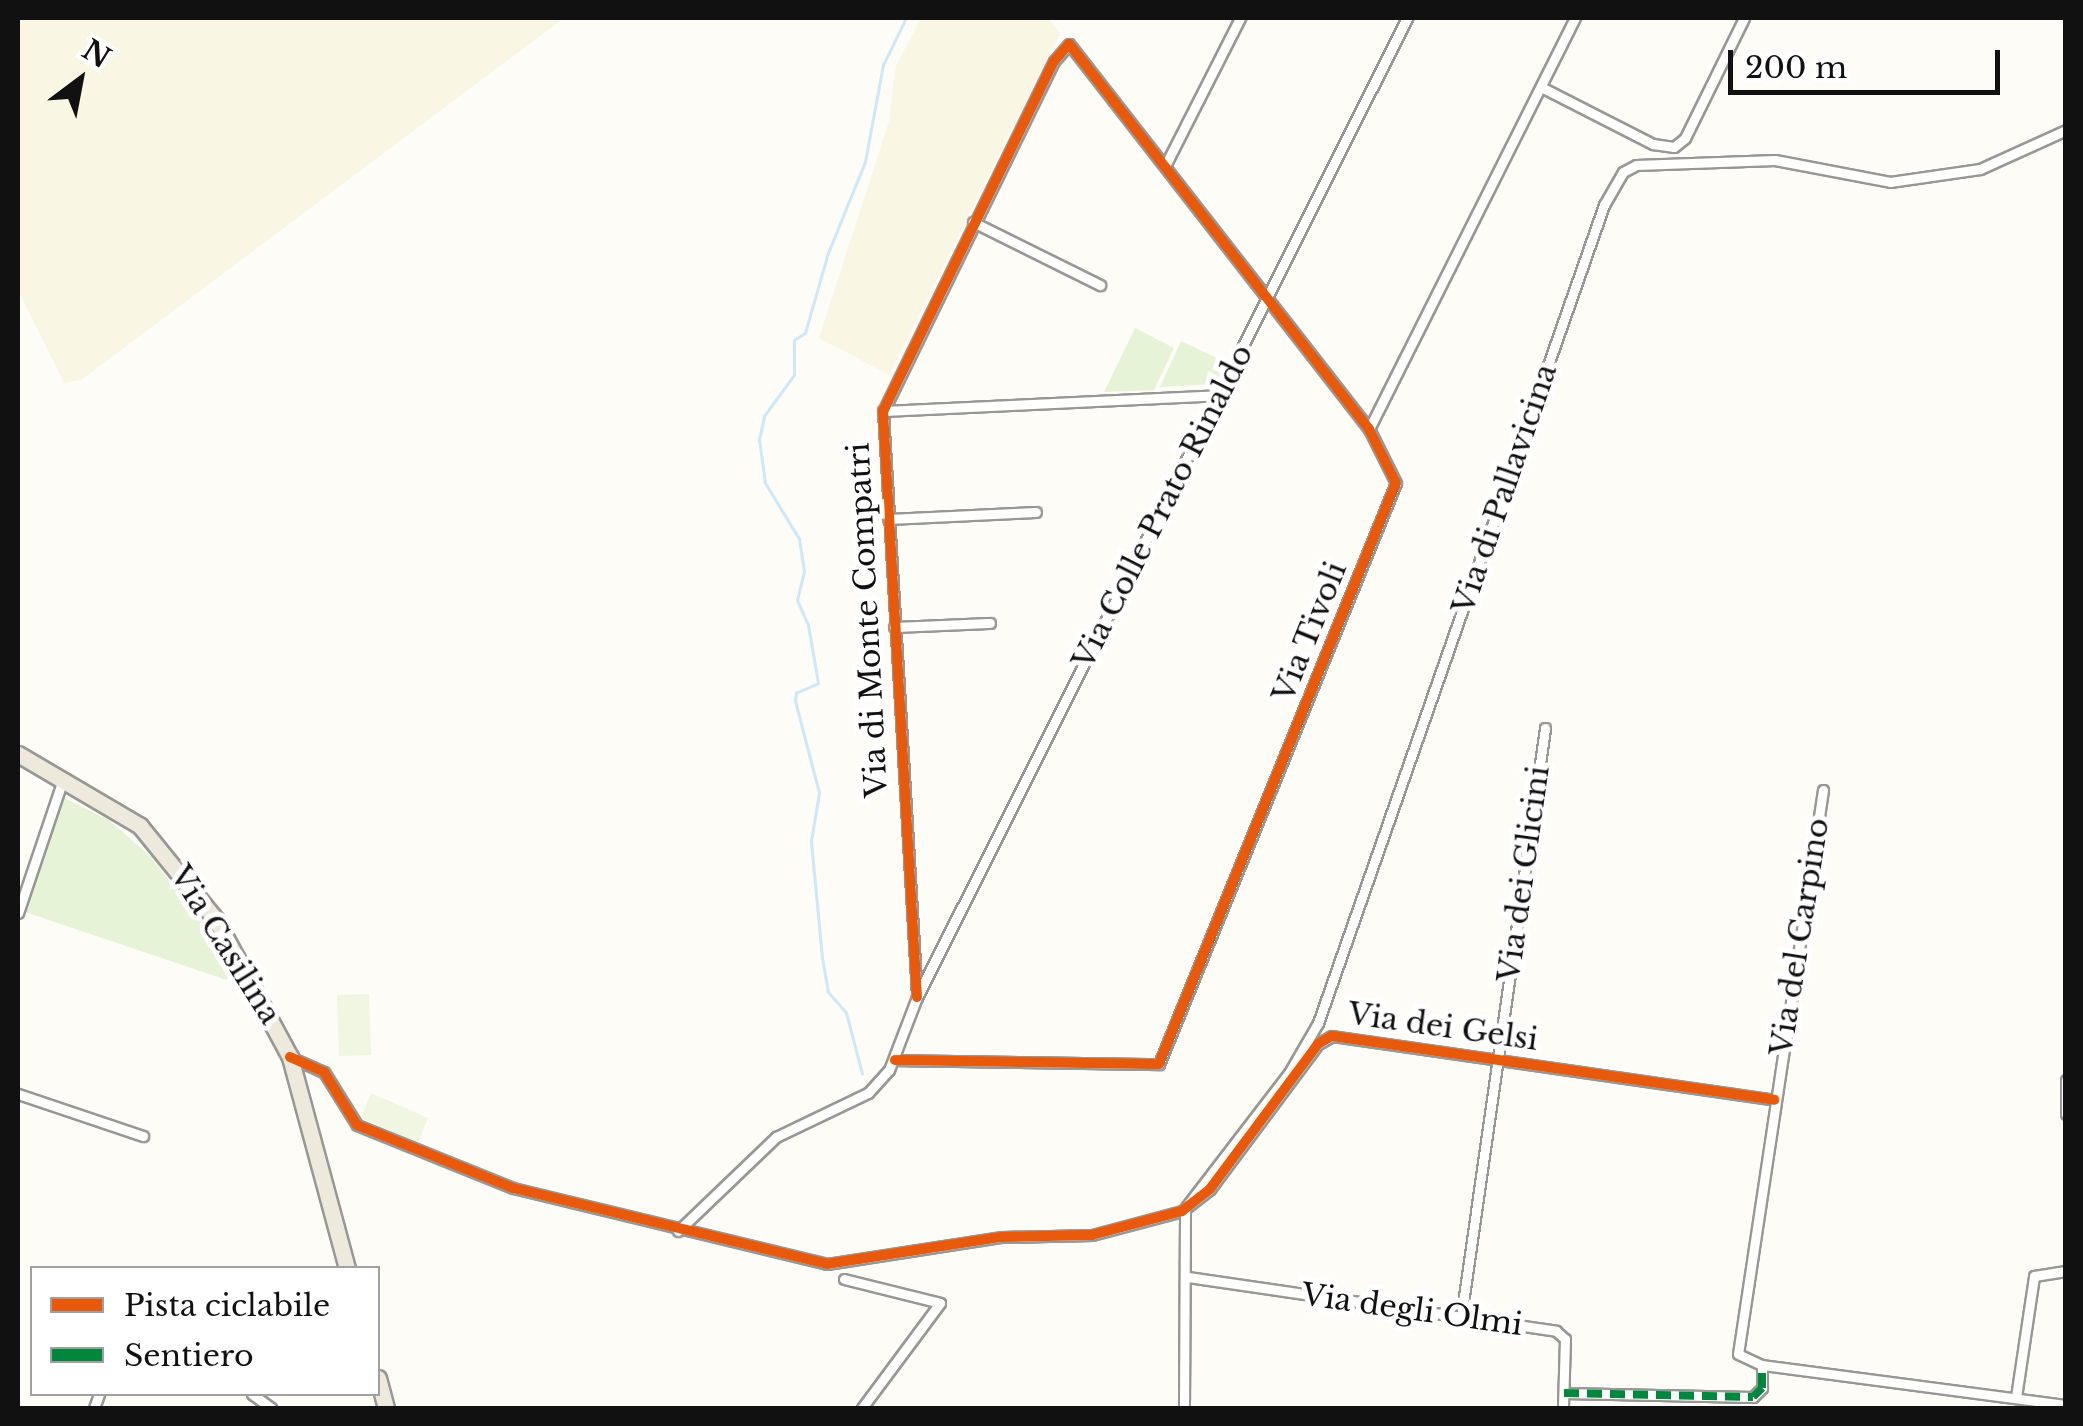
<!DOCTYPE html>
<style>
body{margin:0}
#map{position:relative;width:2083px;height:1426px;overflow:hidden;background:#fdfcf7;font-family:"Libre Baskerville",serif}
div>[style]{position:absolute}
.farmland>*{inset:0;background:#f9f7e4}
.green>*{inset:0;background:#e7f3d7}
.pitch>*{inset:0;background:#f0f6e1}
.stream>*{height:2.5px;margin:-1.25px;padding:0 1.25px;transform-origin:1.25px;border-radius:1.25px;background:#cde8f7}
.roads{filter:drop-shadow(2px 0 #979795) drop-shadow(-2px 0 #979795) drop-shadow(0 2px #979795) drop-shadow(0 -2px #979795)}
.minor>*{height:9px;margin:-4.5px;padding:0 4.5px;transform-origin:4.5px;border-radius:4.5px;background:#fffffe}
.primary>*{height:15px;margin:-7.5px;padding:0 7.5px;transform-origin:7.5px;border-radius:7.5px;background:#ede9dc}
.quiet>*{height:8px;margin-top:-4px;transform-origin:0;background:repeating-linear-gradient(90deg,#00873e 0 15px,transparent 0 23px)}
.cycleway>*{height:10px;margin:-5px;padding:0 5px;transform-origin:5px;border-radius:5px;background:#e8590c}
span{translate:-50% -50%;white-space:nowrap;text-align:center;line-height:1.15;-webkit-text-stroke:10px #fff;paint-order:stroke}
.street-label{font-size:30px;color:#111}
.frame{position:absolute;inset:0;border:20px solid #111;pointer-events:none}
.legend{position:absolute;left:30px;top:1266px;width:350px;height:130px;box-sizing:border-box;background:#fff;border:2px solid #a0a0a0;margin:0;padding:12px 18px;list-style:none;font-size:30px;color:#111}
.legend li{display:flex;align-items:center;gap:20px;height:50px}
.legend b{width:50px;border:2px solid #a0a0a0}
.north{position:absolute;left:30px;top:30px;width:100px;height:100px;-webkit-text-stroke:8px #fff;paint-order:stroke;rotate:32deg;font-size:28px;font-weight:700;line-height:40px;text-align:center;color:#111}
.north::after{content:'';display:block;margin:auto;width:35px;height:45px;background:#111;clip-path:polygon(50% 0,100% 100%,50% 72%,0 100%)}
.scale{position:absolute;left:1728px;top:50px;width:272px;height:45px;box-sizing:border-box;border:5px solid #111;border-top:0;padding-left:12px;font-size:30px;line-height:35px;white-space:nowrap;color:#111;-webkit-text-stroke:8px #fff;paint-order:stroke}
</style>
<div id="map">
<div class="farmland">
<i style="clip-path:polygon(18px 18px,564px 18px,81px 380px,64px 383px,18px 290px)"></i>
<i style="clip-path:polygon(921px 18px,1048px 18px,1060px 33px,889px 375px,819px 338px,889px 121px,895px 68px)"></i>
</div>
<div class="green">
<i style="clip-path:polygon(1135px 328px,1174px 348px,1154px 390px,1104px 392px)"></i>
<i style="clip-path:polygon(1181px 341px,1227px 363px,1217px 384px,1160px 387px)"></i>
<i style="clip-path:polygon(61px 796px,110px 821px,151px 857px,232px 963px,227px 980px,25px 912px)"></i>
</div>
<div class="pitch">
<i style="clip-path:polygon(369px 994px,371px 1055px,339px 1056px,337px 995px)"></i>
<i style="clip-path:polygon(371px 1093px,428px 1118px,418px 1143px,361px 1118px)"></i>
</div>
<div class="stream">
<i style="left:862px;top:1074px;width:63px;rotate:-104.7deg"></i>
<i style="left:846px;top:1013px;width:28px;rotate:-131deg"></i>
<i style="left:828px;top:992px;width:35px;rotate:-100deg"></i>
<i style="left:822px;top:958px;width:118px;rotate:-95.4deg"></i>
<i style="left:811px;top:841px;width:49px;rotate:-80.5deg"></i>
<i style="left:819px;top:793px;width:95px;rotate:-104.6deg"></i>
<i style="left:795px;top:701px;width:8px;rotate:-83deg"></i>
<i style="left:796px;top:693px;width:24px;rotate:-24deg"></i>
<i style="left:818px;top:683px;width:59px;rotate:-99.8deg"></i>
<i style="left:808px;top:625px;width:27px;rotate:-114deg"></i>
<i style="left:797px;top:600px;width:30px;rotate:-76deg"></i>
<i style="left:804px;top:571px;width:32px;rotate:-99deg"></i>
<i style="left:799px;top:539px;width:66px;rotate:-121.3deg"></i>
<i style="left:765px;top:483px;width:43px;rotate:-97.9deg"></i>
<i style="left:759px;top:440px;width:25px;rotate:-78deg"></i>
<i style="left:764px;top:416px;width:51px;rotate:-53.8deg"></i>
<i style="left:794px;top:375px;width:35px;rotate:-90deg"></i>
<i style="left:794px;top:340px;width:13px;rotate:-32deg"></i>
<i style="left:805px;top:333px;width:83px;rotate:-74deg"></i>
<i style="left:828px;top:253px;width:98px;rotate:-67.9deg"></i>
<i style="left:865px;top:162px;width:99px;rotate:-79.5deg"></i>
<i style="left:883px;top:65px;width:52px;rotate:-63.9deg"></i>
</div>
<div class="roads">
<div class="minor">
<i style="left:1541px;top:87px;width:126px;rotate:27deg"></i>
<i style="left:1653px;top:144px;width:21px;rotate:8deg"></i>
<i style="left:1674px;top:147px;width:14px;rotate:-39deg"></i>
<i style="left:1685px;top:138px;width:134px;rotate:-63.8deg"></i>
<i style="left:1166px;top:164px;width:164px;rotate:-63.1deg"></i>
<i style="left:973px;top:222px;width:142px;rotate:26.4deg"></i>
<i style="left:883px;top:411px;width:336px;rotate:-2.7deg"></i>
<i style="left:1369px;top:429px;width:460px;rotate:-63.4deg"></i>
<i style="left:888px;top:519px;width:148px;rotate:-2.7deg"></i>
<i style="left:894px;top:627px;width:96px;rotate:-2.4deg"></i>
<i style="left:1823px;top:790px;width:570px;rotate:98.57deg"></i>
<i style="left:1738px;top:1354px;width:26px;rotate:25deg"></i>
<i style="left:1762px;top:1365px;width:307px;rotate:7.5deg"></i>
<i style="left:18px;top:913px;width:141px;rotate:-71.4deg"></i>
<i style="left:290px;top:1057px;width:37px;rotate:24deg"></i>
<i style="left:324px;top:1072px;width:62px;rotate:58.1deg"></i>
<i style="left:357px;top:1125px;width:168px;rotate:22deg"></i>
<i style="left:513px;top:1188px;width:323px;rotate:13.6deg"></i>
<i style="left:827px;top:1264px;width:177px;rotate:-8.8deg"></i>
<i style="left:1002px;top:1237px;width:90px;rotate:-1.3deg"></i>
<i style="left:1092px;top:1235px;width:93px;rotate:-14.9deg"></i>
<i style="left:1182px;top:1211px;width:36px;rotate:-38deg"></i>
<i style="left:1210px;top:1189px;width:181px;rotate:-53.3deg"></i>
<i style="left:1318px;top:1044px;width:16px;rotate:-30deg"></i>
<i style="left:1332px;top:1036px;width:447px;rotate:8.2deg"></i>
<i style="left:895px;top:1060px;width:264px;rotate:0.9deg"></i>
<i style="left:1159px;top:1064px;width:627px;rotate:-67.81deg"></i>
<i style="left:1396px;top:483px;width:60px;rotate:-116.6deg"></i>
<i style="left:1369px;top:429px;width:488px;rotate:-127.9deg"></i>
<i style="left:1069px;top:44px;width:23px;rotate:131deg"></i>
<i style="left:1054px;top:61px;width:390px;rotate:116deg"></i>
<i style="left:883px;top:411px;width:587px;rotate:86.68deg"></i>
<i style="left:2066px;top:1080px;width:34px;rotate:90deg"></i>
<i style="left:18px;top:1094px;width:132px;rotate:18.6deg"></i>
<i style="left:1186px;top:1207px;width:169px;rotate:-52.5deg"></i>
<i style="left:1289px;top:1073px;width:58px;rotate:-59.9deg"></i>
<i style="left:1318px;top:1023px;width:867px;rotate:-70.73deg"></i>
<i style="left:1604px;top:205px;width:38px;rotate:-60deg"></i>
<i style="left:1623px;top:172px;width:15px;rotate:-28deg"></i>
<i style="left:1636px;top:165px;width:139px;rotate:-2.1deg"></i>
<i style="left:1775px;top:160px;width:117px;rotate:10.8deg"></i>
<i style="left:1890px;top:182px;width:91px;rotate:-8.2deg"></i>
<i style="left:1980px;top:169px;width:94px;rotate:-24.4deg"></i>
<i style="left:678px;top:1231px;width:136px;rotate:-43.8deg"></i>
<i style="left:776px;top:1137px;width:102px;rotate:-25.6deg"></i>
<i style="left:868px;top:1093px;width:31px;rotate:-48deg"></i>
<i style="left:889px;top:1070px;width:78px;rotate:-69deg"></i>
<i style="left:917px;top:997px;width:1095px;rotate:-63.41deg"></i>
<i style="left:1188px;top:1277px;width:372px;rotate:8.3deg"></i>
<i style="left:1556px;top:1331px;width:12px;rotate:42deg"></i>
<i style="left:1565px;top:1339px;width:69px;rotate:91.7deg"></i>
<i style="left:844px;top:1279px;width:99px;rotate:14deg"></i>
<i style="left:940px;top:1303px;width:131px;rotate:126.6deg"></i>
<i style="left:1461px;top:1317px;width:595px;rotate:-81.88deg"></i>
<i style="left:1564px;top:1393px;width:189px;rotate:1.2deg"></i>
<i style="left:1753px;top:1397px;width:13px;rotate:-45deg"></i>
<i style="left:1762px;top:1388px;width:23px;rotate:-90deg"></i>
<i style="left:252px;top:1394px;width:24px;rotate:36deg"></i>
<i style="left:2016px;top:1397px;width:122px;rotate:-81.5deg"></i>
<i style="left:2034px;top:1276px;width:32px;rotate:-9deg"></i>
<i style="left:94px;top:1408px;width:15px;rotate:-70deg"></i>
<i style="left:1184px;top:1408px;width:198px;rotate:-89.7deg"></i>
</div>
<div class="primary">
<i style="left:18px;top:754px;width:142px;rotate:30.5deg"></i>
<i style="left:140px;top:826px;width:121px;rotate:51deg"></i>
<i style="left:216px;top:920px;width:156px;rotate:61.6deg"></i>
<i style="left:290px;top:1057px;width:219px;rotate:74.9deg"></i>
<i style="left:378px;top:1378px;width:31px;rotate:75deg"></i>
</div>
</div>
<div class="quiet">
<i style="left:1564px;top:1393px;width:189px;rotate:1.2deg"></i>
<i style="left:1753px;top:1397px;width:13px;rotate:-45deg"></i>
<i style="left:1762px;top:1388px;width:23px;rotate:-90deg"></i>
</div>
<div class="cycleway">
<i style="left:290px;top:1057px;width:37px;rotate:24deg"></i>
<i style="left:324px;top:1072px;width:62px;rotate:58.1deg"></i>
<i style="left:357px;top:1125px;width:168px;rotate:22deg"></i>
<i style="left:513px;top:1188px;width:323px;rotate:13.6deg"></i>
<i style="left:827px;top:1264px;width:177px;rotate:-8.8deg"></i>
<i style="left:1002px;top:1237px;width:90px;rotate:-1.3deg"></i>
<i style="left:1092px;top:1235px;width:93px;rotate:-14.9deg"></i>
<i style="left:1182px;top:1211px;width:36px;rotate:-38deg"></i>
<i style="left:1210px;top:1189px;width:181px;rotate:-53.3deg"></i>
<i style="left:1318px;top:1044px;width:16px;rotate:-30deg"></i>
<i style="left:1332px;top:1036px;width:447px;rotate:8.2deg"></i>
<i style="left:895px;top:1060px;width:264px;rotate:0.9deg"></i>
<i style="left:1159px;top:1064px;width:627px;rotate:-67.81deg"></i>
<i style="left:1396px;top:483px;width:60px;rotate:-116.6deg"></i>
<i style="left:1369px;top:429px;width:488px;rotate:-127.9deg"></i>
<i style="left:1069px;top:44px;width:23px;rotate:131deg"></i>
<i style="left:1054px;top:61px;width:390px;rotate:116deg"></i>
<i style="left:883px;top:411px;width:587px;rotate:86.68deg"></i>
</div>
<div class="street-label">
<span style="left:1505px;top:489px;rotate:-71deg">Via di Pallavicina</span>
<span style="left:1163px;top:507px;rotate:-63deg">Via Colle Prato Rinaldo</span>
<span style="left:868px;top:620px;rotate:-93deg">Via di Monte Compatri</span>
<span style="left:1310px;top:632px;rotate:-68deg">Via Tivoli</span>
<span style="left:1524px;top:874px;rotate:-82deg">Via dei Glicini</span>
<span style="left:1800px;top:937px;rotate:-81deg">Via del Carpino</span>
<span style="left:225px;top:945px;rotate:58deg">Via Casilina</span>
<span style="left:1443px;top:1027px;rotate:8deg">Via dei Gelsi</span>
<span style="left:1412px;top:1310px;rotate:8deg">Via degli Olmi</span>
</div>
<div class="frame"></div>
<ul class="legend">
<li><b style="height:12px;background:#e8590c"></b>Pista ciclabile</li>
<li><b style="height:12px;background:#00873e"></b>Sentiero</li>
</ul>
<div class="north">N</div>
<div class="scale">200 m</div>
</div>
